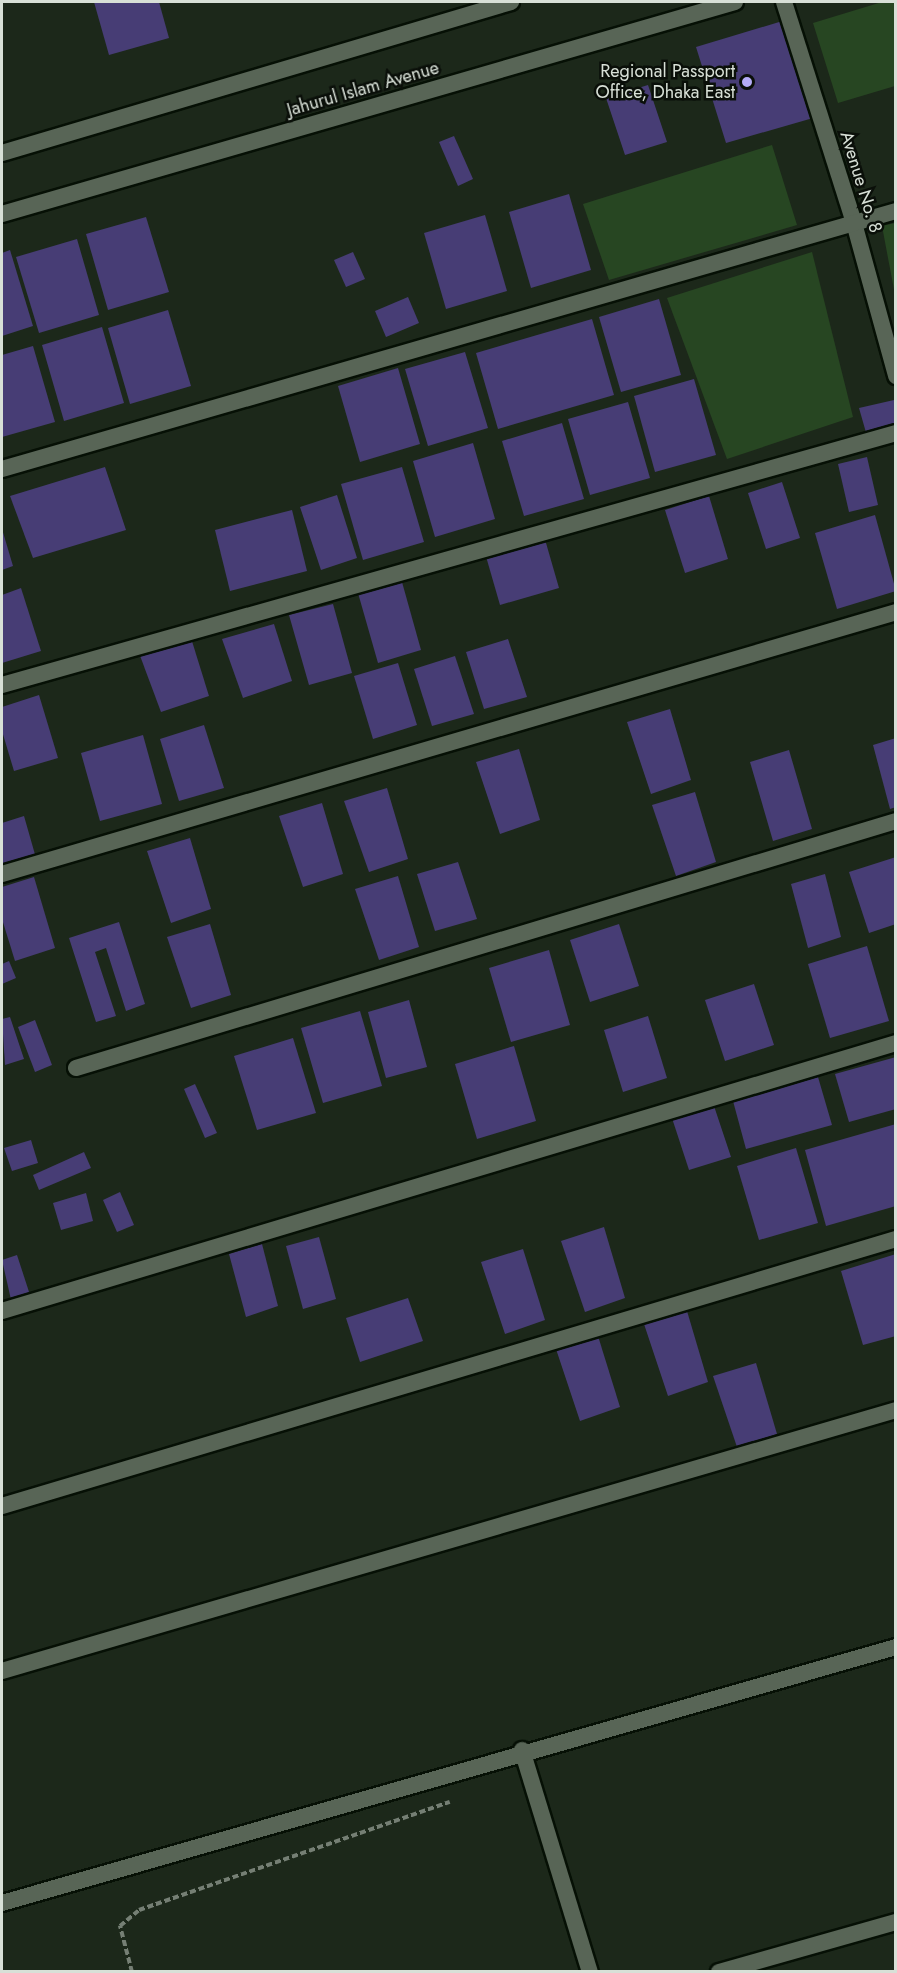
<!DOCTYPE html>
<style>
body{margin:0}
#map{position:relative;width:897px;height:1973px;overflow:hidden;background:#1c281a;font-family:Jost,sans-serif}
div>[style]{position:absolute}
.green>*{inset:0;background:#274622}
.building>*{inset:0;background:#473d75}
.path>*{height:4px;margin-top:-2px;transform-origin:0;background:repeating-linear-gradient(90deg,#757f74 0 6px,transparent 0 9px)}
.roads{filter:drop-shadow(2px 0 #061005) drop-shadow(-2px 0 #061005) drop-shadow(0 2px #061005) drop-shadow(0 -2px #061005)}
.minor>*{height:16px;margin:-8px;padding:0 8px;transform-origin:8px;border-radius:8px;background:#586556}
.tertiary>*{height:16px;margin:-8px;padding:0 8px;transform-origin:8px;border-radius:8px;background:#586556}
.dots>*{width:16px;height:16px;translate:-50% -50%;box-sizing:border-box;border:3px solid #0a0f09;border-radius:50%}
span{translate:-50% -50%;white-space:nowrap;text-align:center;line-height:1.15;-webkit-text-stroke:5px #0a0f09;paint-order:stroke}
.poi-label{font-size:18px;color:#d8e0d7}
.right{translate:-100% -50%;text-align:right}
.street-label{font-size:18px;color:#d8e0d7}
.frame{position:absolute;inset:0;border:3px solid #d8e0d7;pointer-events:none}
</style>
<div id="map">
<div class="green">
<i style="clip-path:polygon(882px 2px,895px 2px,895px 86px,838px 103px,813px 23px)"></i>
<i style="clip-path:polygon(772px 145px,797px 225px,609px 280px,583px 204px)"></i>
<i style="clip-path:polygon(895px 223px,896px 224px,895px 295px,882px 226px)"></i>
<i style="clip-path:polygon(812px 252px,853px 417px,727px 459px,667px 298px)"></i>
</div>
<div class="building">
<i style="clip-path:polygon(94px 2px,159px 2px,169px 38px,109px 55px)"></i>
<i style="clip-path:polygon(789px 19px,820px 116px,726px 143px,696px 47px)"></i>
<i style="clip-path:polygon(648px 85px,667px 142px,625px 155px,606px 98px)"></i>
<i style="clip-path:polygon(454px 136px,473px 179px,458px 186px,439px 142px)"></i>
<i style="clip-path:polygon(569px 194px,591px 270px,531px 288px,509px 212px)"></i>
<i style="clip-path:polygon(485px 215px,507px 291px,446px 309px,424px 233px)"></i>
<i style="clip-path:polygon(146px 217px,169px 292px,108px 310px,86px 234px)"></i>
<i style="clip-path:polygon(77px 239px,99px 315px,39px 333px,16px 257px)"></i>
<i style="clip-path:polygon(10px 250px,33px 326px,2px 336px,2px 253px)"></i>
<i style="clip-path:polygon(353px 252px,365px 279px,346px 287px,334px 260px)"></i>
<i style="clip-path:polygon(408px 297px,419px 323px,386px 337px,375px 311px)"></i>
<i style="clip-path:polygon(659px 299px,681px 375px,621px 392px,599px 317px)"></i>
<i style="clip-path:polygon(168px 310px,191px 386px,130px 404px,108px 328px)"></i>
<i style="clip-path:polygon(592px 319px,614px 395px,498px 429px,476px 353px)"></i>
<i style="clip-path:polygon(102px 327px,124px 403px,64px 421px,42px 345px)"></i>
<i style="clip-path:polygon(33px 346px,55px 422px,2px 437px,2px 355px)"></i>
<i style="clip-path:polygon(465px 352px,488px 428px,428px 446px,405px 369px)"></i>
<i style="clip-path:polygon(398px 368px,420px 444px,360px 462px,338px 386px)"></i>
<i style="clip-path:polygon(694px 379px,716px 455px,655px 472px,634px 396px)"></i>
<i style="clip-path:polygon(894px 400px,896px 429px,867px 436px,859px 408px)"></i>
<i style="clip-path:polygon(628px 402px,650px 478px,590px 495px,568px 419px)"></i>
<i style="clip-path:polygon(562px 423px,584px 499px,524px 516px,502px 441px)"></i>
<i style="clip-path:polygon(473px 443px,495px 519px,435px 537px,413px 461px)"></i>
<i style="clip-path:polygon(867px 457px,878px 505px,849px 512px,838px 464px)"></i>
<i style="clip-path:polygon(105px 467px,126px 530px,33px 558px,10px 496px)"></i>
<i style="clip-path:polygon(402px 467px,424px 542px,363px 560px,341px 484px)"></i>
<i style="clip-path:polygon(782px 482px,800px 538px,766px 549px,748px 493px)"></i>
<i style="clip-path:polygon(337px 495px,357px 558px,321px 570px,300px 507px)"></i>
<i style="clip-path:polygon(709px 496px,728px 559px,685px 573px,665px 510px)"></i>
<i style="clip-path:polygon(292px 510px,307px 571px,230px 591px,215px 530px)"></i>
<i style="clip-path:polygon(875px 515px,896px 591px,837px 609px,815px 533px)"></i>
<i style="clip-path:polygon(2px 529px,13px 566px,2px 570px)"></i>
<i style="clip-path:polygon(544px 536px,559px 588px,500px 605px,485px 553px)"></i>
<i style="clip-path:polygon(402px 582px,421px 650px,378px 663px,358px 593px)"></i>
<i style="clip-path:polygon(21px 588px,41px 651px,2px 663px,2px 595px)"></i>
<i style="clip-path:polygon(333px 604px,352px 673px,309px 685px,289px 615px)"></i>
<i style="clip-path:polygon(274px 624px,292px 681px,243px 698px,222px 639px)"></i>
<i style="clip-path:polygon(191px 638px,209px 696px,161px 712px,139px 653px)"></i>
<i style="clip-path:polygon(508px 639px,527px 697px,484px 709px,466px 652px)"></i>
<i style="clip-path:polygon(455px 656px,474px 714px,432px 726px,414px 669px)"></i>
<i style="clip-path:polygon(398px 663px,417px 725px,373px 739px,354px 676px)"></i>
<i style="clip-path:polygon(39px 695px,58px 758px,14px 771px,2px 731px,2px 707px)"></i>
<i style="clip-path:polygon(670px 709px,691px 780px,651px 794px,627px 722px)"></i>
<i style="clip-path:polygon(204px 725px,224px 788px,179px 801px,160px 739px)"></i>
<i style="clip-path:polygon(143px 735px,162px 804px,100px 821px,81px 753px)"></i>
<i style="clip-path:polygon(896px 738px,896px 807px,890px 809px,873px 745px)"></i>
<i style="clip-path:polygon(519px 749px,540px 820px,500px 834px,476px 762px)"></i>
<i style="clip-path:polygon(789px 750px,812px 829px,773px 841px,750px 762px)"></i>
<i style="clip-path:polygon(387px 788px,408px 859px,369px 872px,344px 801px)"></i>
<i style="clip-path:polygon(695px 792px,716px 862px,676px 876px,652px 805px)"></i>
<i style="clip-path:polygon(322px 803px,343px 874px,303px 887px,279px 816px)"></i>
<i style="clip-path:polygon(24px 816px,36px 858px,2px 867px,2px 823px)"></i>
<i style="clip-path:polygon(190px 838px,211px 909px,171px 923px,147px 851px)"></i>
<i style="clip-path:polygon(896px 857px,896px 924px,869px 933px,849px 872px)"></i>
<i style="clip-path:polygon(458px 862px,477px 919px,435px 931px,417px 874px)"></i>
<i style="clip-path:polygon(825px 874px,841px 937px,808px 948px,791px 884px)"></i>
<i style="clip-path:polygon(398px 876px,419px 947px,379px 960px,355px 889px)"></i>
<i style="clip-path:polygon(34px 877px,55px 948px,15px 961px,2px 919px,2px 887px)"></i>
<i style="clip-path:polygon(119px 922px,145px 1004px,126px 1011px,106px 948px,95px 952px,116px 1016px,96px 1022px,69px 938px)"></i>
<i style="clip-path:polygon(210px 924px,231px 995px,191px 1008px,167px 937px)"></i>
<i style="clip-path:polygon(619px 924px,639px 986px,590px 1002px,570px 940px)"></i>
<i style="clip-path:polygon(867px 946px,889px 1021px,830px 1038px,808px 964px)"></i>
<i style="clip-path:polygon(549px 950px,570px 1025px,511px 1042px,489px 968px)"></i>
<i style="clip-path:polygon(9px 961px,16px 978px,2px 984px,2px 964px)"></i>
<i style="clip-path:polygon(754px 984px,774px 1045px,725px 1061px,705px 1000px)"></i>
<i style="clip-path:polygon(409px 1000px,427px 1067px,386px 1078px,368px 1012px)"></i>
<i style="clip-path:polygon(360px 1011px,382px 1086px,323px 1103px,301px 1028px)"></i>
<i style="clip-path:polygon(648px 1016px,667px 1078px,623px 1092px,604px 1030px)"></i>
<i style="clip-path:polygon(10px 1017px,24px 1059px,5px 1065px,2px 1019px)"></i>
<i style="clip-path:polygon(35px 1020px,52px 1065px,35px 1072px,18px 1027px)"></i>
<i style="clip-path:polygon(293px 1038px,316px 1113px,257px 1130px,234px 1056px)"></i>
<i style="clip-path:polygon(514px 1046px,536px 1121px,477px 1139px,455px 1064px)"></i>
<i style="clip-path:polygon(896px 1057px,896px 1109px,849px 1122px,835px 1074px)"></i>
<i style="clip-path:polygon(818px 1077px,832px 1125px,746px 1149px,733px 1101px)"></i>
<i style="clip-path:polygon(195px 1084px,217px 1133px,205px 1138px,184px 1089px)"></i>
<i style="clip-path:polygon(712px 1100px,731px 1157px,689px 1170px,670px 1112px)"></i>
<i style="clip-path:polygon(896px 1124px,896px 1206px,826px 1226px,805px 1150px)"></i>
<i style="clip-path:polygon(31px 1140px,38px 1163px,12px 1171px,4px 1148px)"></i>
<i style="clip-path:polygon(796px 1148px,818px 1223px,759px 1240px,737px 1166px)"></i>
<i style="clip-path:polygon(84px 1152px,91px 1168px,39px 1190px,33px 1175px)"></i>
<i style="clip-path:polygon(120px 1192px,134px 1225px,117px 1232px,103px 1200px)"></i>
<i style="clip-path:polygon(86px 1193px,93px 1221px,61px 1230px,53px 1203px)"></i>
<i style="clip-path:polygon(604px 1227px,625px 1298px,585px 1312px,561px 1241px)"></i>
<i style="clip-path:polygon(319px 1237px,336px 1299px,303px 1309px,286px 1246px)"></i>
<i style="clip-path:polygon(262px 1244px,278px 1306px,246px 1317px,229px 1254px)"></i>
<i style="clip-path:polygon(523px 1249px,545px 1320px,505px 1334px,481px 1262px)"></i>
<i style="clip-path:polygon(896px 1254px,896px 1336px,863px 1345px,841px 1271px)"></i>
<i style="clip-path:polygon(17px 1255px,31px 1298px,12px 1304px,2px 1260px)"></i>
<i style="clip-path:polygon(408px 1298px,423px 1341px,360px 1362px,346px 1318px)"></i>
<i style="clip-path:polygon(687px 1311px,708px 1382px,668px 1396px,644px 1324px)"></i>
<i style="clip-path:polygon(598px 1336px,620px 1407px,580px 1421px,556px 1349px)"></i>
<i style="clip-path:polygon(756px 1363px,777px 1434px,737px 1447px,713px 1376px)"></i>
</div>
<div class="path">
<i style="left:132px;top:1972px;width:48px;rotate:-104.6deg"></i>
<i style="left:120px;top:1926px;width:25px;rotate:-40deg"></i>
<i style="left:139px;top:1910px;width:329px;rotate:-19.2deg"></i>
</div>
<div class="roads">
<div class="minor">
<i style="left:784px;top:2px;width:232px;rotate:72.4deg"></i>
<i style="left:854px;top:223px;width:159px;rotate:74.6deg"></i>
<i style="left:2px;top:469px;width:930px;rotate:-16.1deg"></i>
<i style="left:2px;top:685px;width:929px;rotate:-15.74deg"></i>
<i style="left:2px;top:874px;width:932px;rotate:-16.33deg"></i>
<i style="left:76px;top:1068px;width:856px;rotate:-16.76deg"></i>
<i style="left:2px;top:1311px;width:933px;rotate:-16.69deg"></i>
<i style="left:2px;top:1506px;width:933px;rotate:-16.63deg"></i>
<i style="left:2px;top:1671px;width:931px;rotate:-16.27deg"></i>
<i style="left:522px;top:1750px;width:232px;rotate:73deg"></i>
<i style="left:2px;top:1903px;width:930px;rotate:-15.98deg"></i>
<i style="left:719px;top:1972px;width:184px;rotate:-15.8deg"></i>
</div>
<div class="tertiary">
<i style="left:2px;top:153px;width:531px;rotate:-16.52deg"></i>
<i style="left:2px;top:214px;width:763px;rotate:-16.13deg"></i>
</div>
</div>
<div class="dots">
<i style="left:747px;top:82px;background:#b5acf8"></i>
</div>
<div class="poi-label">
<span class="right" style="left:735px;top:82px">Regional Passport<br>Office, Dhaka East</span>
</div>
<div class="street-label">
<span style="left:363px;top:89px;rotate:-16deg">Jahurul Islam Avenue</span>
<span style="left:861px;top:182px;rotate:73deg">Avenue No. 8</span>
</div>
<div class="frame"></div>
</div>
